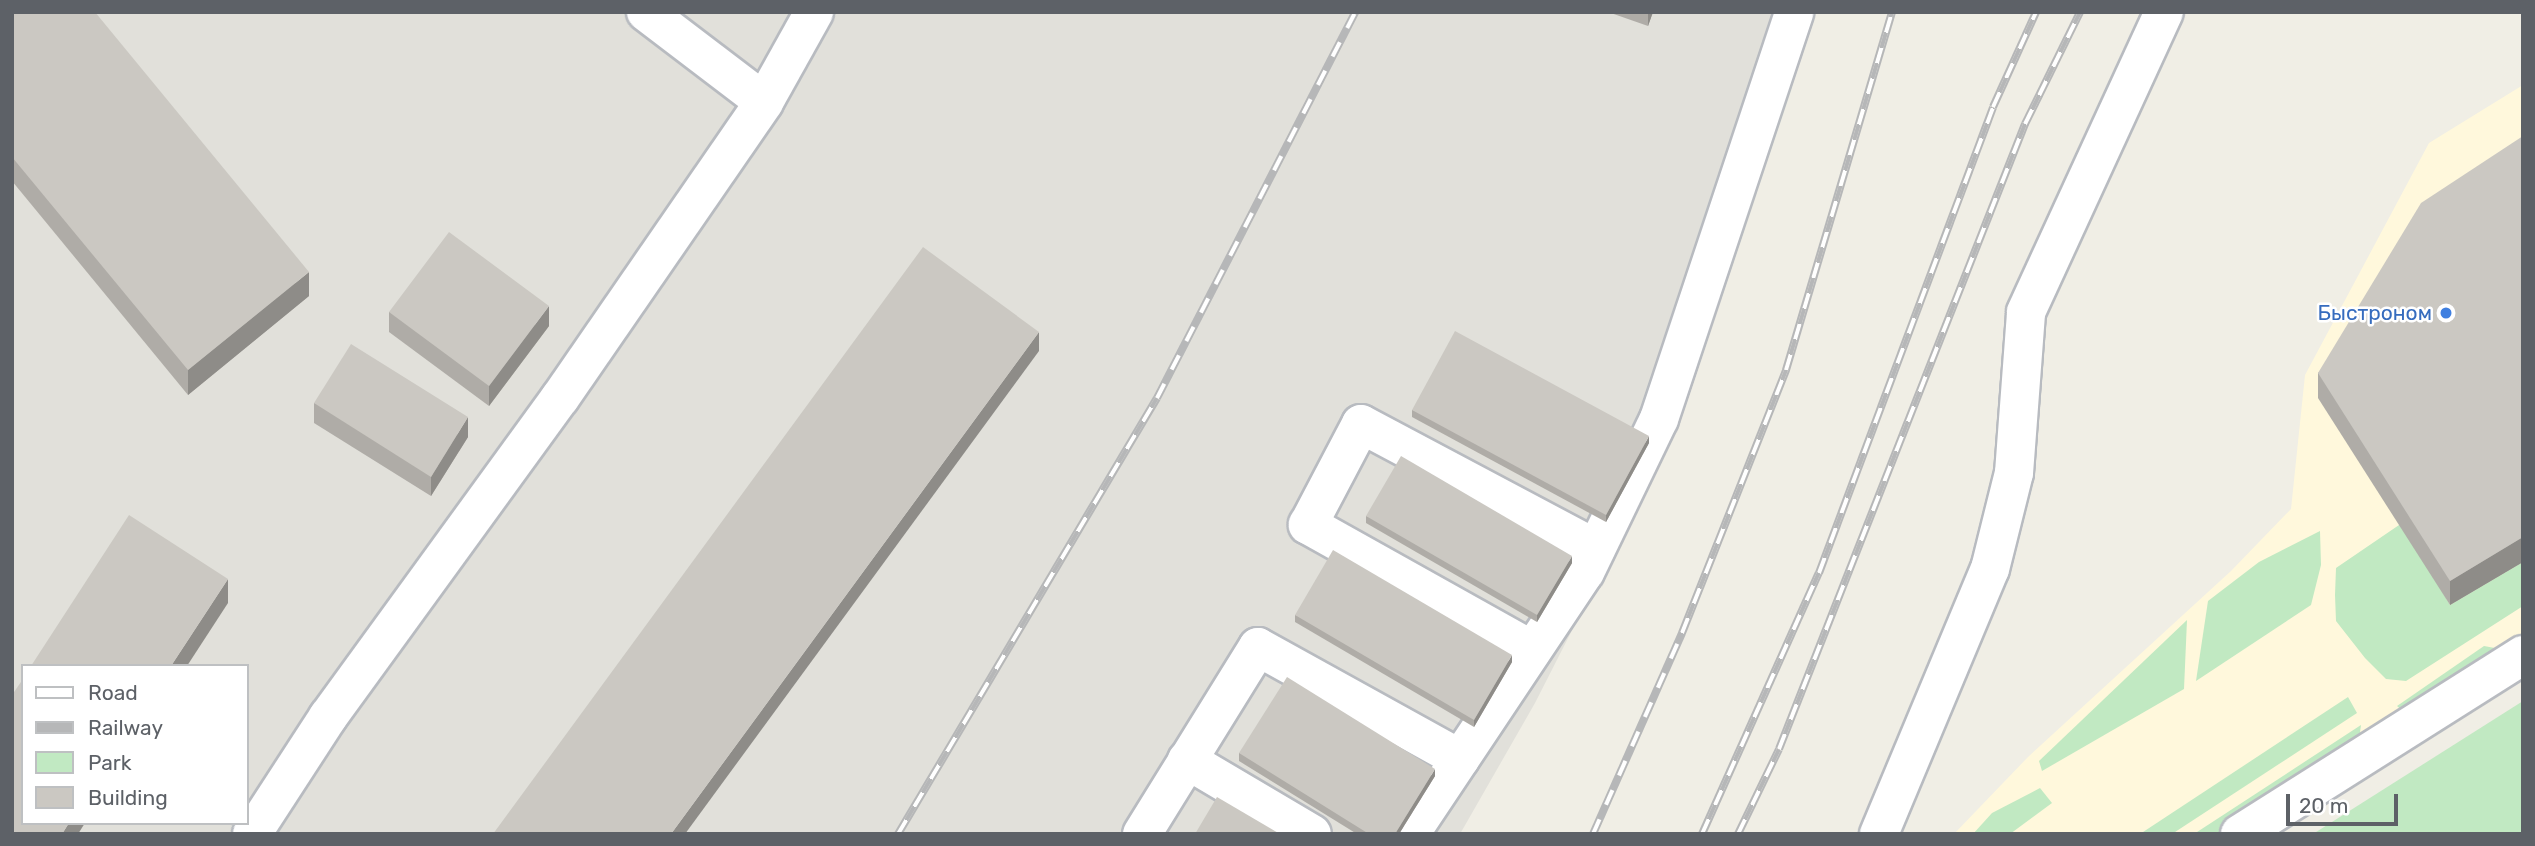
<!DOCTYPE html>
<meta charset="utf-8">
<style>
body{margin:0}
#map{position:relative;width:2535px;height:846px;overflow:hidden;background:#f0eee5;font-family:Rubik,sans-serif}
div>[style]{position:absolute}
.commercial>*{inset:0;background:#fff8dc}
.industrial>*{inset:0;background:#e1e0da}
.green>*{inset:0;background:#c1e9c2}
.roads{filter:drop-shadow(2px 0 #b8bbc0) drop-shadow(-2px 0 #b8bbc0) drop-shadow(0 2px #b8bbc0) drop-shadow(0 -2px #b8bbc0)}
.minor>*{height:38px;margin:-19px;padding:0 19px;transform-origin:19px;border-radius:19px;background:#fff}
.rail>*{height:8px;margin-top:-4px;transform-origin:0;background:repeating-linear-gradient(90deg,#fff 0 16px,#b6b7b8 0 32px);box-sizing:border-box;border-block:2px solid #b6b7b8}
.wall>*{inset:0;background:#afaca7}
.shaded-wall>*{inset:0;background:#8e8c88}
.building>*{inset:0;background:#cbc8c2}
.dots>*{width:19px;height:19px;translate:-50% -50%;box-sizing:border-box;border:4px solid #fff;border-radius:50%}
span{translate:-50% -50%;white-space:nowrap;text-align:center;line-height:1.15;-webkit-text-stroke:5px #fff;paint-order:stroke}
.shop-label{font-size:21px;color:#366cbe}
.right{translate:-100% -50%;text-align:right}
.frame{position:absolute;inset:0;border:14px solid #5d6167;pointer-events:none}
.legend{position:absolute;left:21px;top:664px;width:228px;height:161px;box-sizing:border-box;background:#fff;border:2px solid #bec0c2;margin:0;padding:9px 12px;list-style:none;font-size:21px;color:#5d6167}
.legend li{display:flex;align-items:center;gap:14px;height:35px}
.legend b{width:35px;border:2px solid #bec0c2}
.scale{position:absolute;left:2286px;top:794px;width:112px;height:32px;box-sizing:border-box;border:4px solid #5d6167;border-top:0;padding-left:9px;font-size:21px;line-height:24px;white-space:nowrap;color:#5d6167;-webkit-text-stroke:5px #fff;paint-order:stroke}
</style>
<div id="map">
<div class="commercial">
<i style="clip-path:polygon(2523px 85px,2523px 653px,2240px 834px,1954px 834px,2028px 757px,2231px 571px,2291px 509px,2305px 375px,2429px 143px)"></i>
</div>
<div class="industrial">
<i style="clip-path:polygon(evenodd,12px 12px,1814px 12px,1643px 491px,1535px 703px,1460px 834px,12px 834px,12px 12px,23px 666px,247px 666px,247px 823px,23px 823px,23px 666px)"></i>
</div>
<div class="green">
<i style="clip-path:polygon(2402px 523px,2450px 605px,2523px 562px,2523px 606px,2406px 681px,2386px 679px,2365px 658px,2336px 621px,2335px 595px,2336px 568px)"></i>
<i style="clip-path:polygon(2320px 531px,2321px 565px,2311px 605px,2196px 681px,2208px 601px,2259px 562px)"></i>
<i style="clip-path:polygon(2187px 620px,2184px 689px,2042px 771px,2039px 761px)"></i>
<i style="clip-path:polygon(2484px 646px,2511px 651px,2404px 712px,2397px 706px)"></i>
<i style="clip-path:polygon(2348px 697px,2357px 713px,2172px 834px,2140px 834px)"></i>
<i style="clip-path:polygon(2523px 701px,2523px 834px,2313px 834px)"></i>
<i style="clip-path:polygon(2361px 725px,2359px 740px,2227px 834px,2194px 834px)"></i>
<i style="clip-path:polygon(2040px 788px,2052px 803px,2010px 834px,1973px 834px,1992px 813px)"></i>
</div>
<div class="roads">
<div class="minor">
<i style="left:646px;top:12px;width:148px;rotate:37.3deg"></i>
<i style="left:1532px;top:650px;width:257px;rotate:-150.8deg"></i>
<i style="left:1308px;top:525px;width:114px;rotate:-62.3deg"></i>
<i style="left:1361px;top:424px;width:266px;rotate:28deg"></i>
<i style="left:1187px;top:760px;width:145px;rotate:30.6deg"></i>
<i style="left:252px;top:834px;width:140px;rotate:-57deg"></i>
<i style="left:328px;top:717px;width:394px;rotate:-54deg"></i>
<i style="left:560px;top:398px;width:359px;rotate:-55.4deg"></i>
<i style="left:764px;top:102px;width:103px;rotate:-60.9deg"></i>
<i style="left:1142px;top:834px;width:220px;rotate:-58.2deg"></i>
<i style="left:1258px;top:647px;width:231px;rotate:29deg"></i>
<i style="left:1410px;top:834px;width:315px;rotate:-56.3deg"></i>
<i style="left:1585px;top:572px;width:170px;rotate:-64.2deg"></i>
<i style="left:1659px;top:419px;width:429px;rotate:-71.6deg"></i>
<i style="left:1879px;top:834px;width:287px;rotate:-67.3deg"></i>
<i style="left:1990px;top:569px;width:99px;rotate:-76deg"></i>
<i style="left:2014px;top:473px;width:161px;rotate:-85.7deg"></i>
<i style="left:2026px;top:312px;width:330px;rotate:-65.3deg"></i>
<i style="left:2240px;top:834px;width:335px;rotate:-32.3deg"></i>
</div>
</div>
<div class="rail">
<i style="left:898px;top:834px;width:507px;rotate:-59.29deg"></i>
<i style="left:1157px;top:398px;width:434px;rotate:-62.8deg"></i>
<i style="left:1593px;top:834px;width:220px;rotate:-66.1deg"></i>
<i style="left:1682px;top:633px;width:283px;rotate:-68.4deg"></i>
<i style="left:1786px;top:370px;width:373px;rotate:-73.5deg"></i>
<i style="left:1702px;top:834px;width:286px;rotate:-65.9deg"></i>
<i style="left:1819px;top:573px;width:497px;rotate:-69.5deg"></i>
<i style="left:1993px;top:107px;width:104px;rotate:-65.6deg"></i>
<i style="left:1738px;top:834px;width:94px;rotate:-64.2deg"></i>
<i style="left:1779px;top:749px;width:672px;rotate:-68.52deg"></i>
<i style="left:2025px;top:124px;width:125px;rotate:-63.8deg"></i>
</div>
<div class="wall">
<i style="clip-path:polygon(12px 12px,309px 296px,188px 395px,12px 181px)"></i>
<i style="clip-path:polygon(1608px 12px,1653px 12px,1648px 26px)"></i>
<i style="clip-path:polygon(2523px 136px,2523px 562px,2450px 605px,2318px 398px,2318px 373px)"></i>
<i style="clip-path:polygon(389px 312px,549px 326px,489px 406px,389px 332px)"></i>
<i style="clip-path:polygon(314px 403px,468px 437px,431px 496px,314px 423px)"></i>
<i style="clip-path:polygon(1412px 410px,1649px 443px,1606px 522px,1412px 417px)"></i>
<i style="clip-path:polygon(1366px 516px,1572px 563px,1537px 622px,1366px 523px)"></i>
<i style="clip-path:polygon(1295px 615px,1512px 662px,1474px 727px,1295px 622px)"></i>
<i style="clip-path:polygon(1239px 753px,1435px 776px,1399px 834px,1357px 834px,1239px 761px)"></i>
</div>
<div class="shaded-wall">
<i style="clip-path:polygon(1648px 12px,1653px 12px,1648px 26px)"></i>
<i style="clip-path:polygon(309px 272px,309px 296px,188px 395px,188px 370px)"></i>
<i style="clip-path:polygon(549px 306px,549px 326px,489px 406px,489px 386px)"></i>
<i style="clip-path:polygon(1039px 332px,1039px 351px,685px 834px,671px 834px)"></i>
<i style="clip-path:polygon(468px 417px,468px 437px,431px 496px,431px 477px)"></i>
<i style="clip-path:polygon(1649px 436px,1649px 443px,1606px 522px,1606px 515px)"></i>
<i style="clip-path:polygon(2523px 537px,2523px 562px,2450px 605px,2450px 581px)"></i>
<i style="clip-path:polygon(1572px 556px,1572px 563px,1537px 622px,1537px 615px)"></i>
<i style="clip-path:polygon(228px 579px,228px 603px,187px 666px,171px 666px)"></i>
<i style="clip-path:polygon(1512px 655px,1512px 662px,1474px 727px,1474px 720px)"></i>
<i style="clip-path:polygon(1435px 769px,1435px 776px,1399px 834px,1395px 834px)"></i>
<i style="clip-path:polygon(69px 823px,85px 823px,78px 834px,62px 834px)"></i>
</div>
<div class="building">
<i style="clip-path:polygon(12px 12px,95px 12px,309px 272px,188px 370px,12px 157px)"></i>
<i style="clip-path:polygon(2523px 136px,2523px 537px,2450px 581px,2318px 373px,2421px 203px)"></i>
<i style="clip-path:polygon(449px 232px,549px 306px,489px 386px,389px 312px)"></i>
<i style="clip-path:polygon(923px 247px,1039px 332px,671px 834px,493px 834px)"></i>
<i style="clip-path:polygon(1455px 331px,1649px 436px,1606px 515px,1412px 410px)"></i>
<i style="clip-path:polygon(351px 344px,468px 417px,431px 477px,314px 403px)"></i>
<i style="clip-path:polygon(1401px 456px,1572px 556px,1537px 615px,1366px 516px)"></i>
<i style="clip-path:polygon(129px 515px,228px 579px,171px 666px,31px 666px)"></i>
<i style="clip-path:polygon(1333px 550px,1512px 655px,1474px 720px,1295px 615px)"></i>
<i style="clip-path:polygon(1287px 677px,1435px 769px,1395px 834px,1369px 834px,1239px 753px)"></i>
<i style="clip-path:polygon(23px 679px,23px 823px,69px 823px,62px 834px,12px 834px,12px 695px)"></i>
<i style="clip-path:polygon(1217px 797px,1280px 834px,1195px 834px)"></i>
</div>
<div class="dots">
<i style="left:2446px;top:313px;background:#3f7fe0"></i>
</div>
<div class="shop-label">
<span class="right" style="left:2432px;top:313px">Быстроном</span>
</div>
<div class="frame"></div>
<ul class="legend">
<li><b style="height:9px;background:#fff"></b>Road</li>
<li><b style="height:9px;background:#b6b7b8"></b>Railway</li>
<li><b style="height:19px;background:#c1e9c2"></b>Park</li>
<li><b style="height:19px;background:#cbc8c2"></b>Building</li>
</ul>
<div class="scale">20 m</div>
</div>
